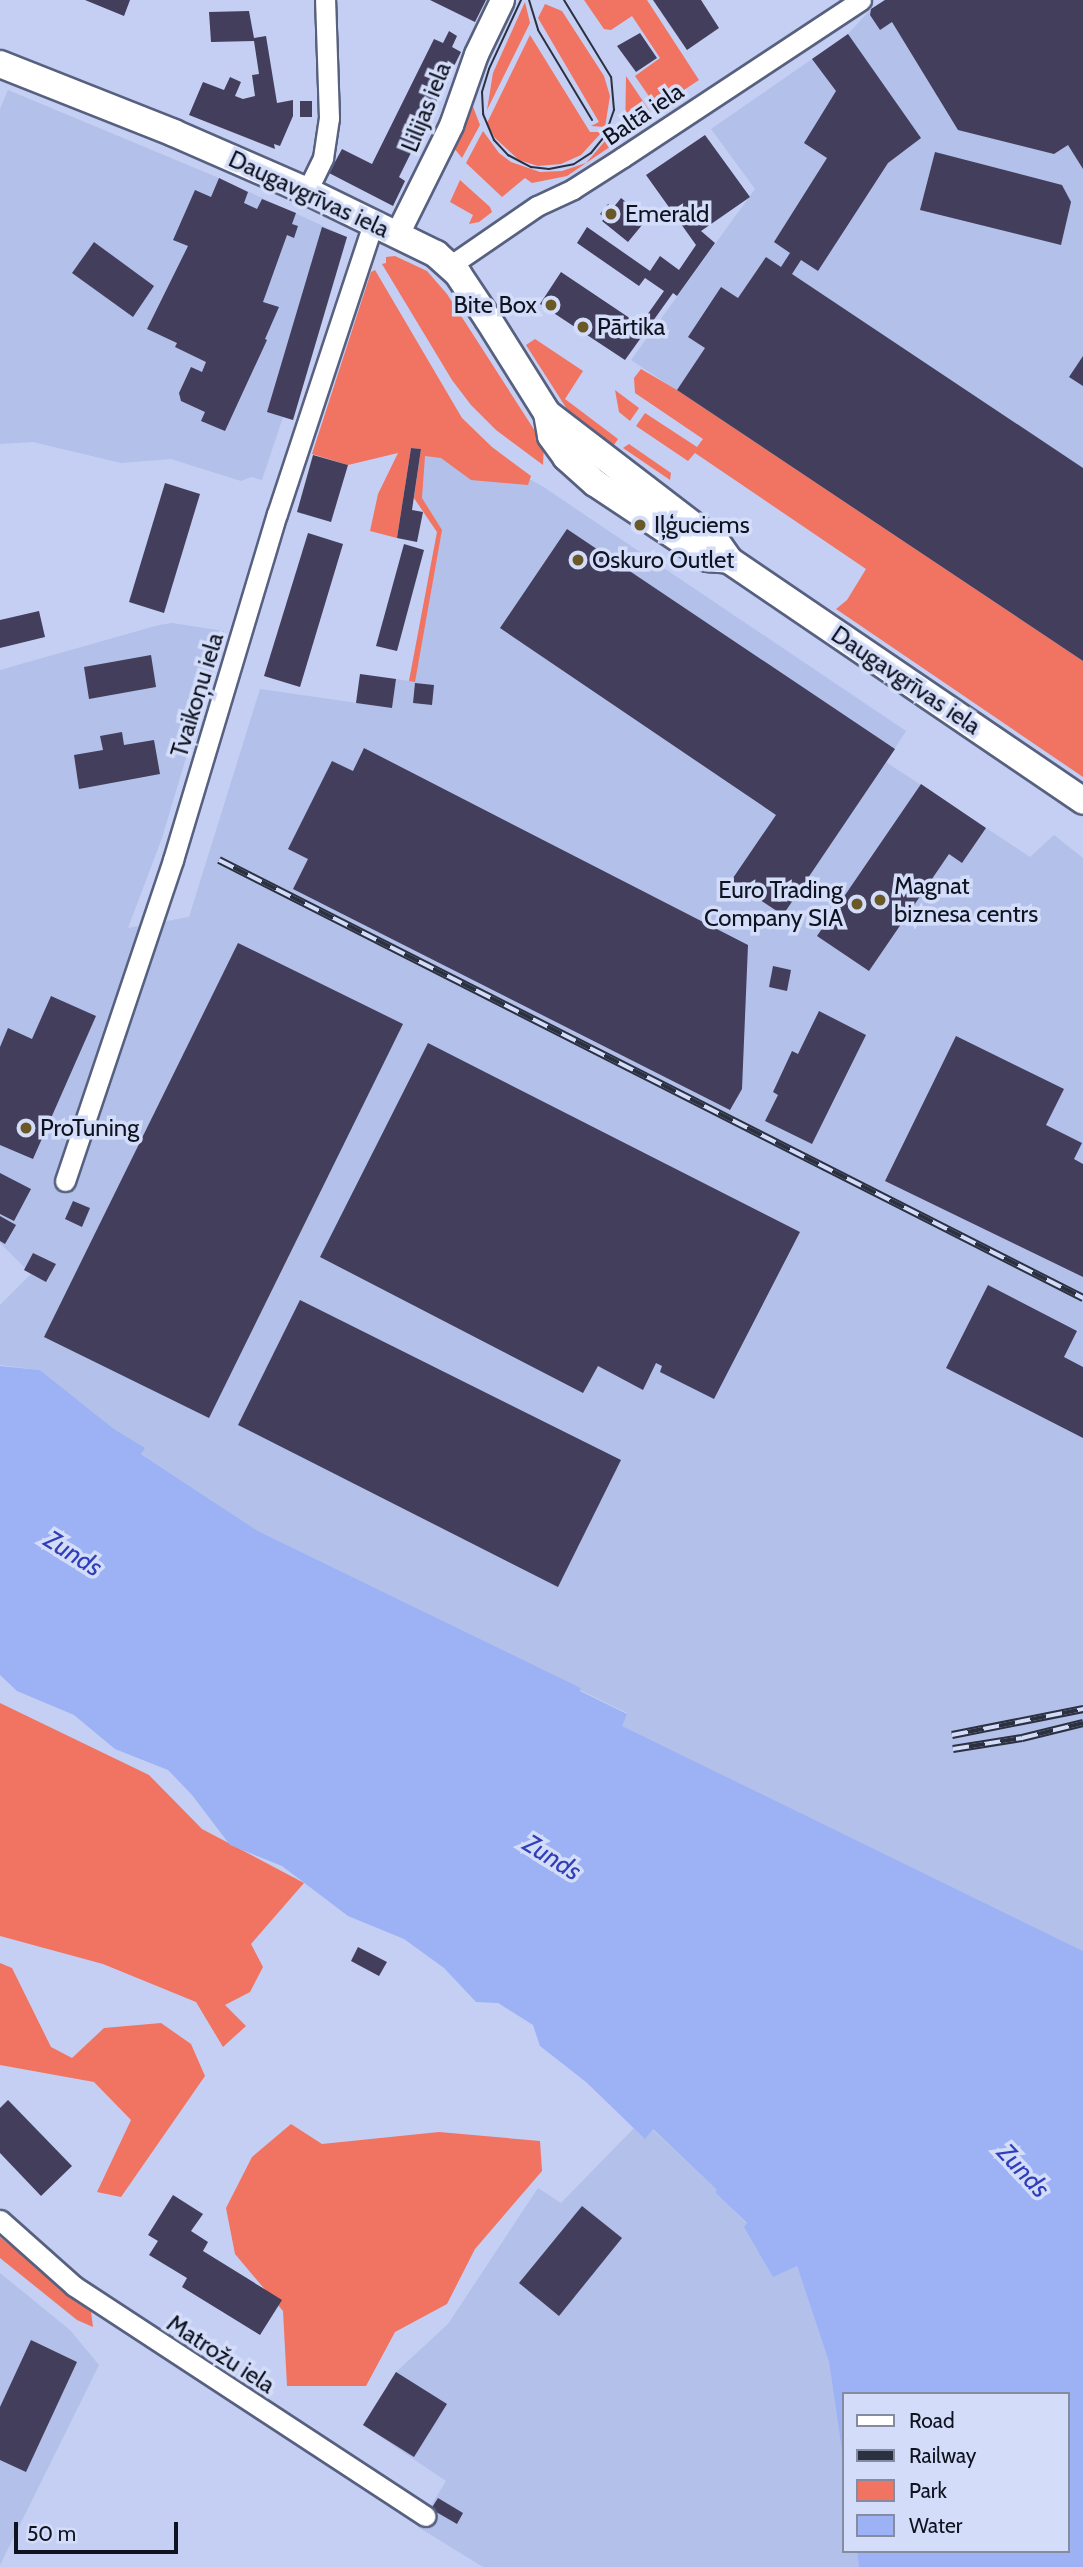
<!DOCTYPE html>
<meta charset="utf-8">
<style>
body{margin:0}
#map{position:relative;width:1083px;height:2567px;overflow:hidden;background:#c4cff3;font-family:Cabin,sans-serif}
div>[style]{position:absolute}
.built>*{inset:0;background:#b3c0e9}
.green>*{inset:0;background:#f07461}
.water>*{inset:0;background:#9db2f4}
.building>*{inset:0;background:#423e5b}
.roads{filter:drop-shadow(2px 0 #57617f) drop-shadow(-2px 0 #57617f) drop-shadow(0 2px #57617f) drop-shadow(0 -2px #57617f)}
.minor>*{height:19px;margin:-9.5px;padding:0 9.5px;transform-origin:9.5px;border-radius:9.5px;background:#fff}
.tertiary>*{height:23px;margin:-11.5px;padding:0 11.5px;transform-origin:11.5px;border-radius:11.5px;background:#fff}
.secondary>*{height:26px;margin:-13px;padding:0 13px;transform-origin:13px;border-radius:13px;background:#fff}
.tram>*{height:2px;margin:-1px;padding:0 1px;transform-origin:1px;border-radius:1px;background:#2c3141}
.rail>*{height:8px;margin-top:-4px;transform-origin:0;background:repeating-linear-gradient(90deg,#d3ddf9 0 16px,#2c3141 0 32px);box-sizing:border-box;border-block:2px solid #2c3141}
.dots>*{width:19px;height:19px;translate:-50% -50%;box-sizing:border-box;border:4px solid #d3ddf9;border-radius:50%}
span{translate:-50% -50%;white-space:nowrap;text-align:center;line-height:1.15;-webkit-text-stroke:7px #d3ddf9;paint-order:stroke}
.street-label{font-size:24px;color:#0f131f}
.poi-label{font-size:24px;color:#0f131f}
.left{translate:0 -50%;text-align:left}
.right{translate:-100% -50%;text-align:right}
.water-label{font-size:26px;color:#303eba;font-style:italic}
.legend{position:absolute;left:842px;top:2392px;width:228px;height:161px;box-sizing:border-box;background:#d3ddf9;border:2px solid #858ca2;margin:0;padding:9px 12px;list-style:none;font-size:21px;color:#0f131f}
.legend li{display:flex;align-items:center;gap:14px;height:35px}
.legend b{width:35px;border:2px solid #858ca2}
.scale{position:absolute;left:14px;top:2522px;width:164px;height:32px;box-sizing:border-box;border:4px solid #0f131f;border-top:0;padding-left:9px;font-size:21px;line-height:24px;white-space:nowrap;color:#0f131f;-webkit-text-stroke:5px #d3ddf9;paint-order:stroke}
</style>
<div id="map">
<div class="built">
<i style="clip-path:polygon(884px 0,1083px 0,1083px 661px,631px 360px,755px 189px,711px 129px,848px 34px,871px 9px)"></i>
<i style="clip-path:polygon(8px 90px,219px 178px,347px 237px,293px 420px,283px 417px,262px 480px,251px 477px,241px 481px,171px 459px,121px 463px,33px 442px,0 444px,0 109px)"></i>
<i style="clip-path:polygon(421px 449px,440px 450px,476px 475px,531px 480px,542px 486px,906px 731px,886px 762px,1030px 857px,1054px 835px,1083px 858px,1083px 1951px,621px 1726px,627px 1713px,580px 1690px,581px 1688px,258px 1531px,140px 1453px,144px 1448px,114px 1429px,40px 1370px,0 1365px,0 1305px,31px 1274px,0 1243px,0 670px,159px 625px,172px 623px,224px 631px,162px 838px,128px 928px,189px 917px,260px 689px,392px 708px,396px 679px,409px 681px,437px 532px,414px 498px)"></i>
<i style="clip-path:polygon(634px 2128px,644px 2138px,652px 2129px,717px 2190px,716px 2192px,747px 2224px,797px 2266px,829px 2362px,843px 2458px,843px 2551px,857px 2551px,859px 2567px,483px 2567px,418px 2527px,446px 2481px,363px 2425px,396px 2372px,448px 2324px,538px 2188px,561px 2203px)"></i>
<i style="clip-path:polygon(0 2273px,70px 2330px,99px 2365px,0 2565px)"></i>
</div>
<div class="green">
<i style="clip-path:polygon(584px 0,647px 0,699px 80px,657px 108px,635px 76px,660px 58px,632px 16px,611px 30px,604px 29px)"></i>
<i style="clip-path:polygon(525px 2px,530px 23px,487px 110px,493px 73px)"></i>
<i style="clip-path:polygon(545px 4px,562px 11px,604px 76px,610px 96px,605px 127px,591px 126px,599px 122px,538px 18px)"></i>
<i style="clip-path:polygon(530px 35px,590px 132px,602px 132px,581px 155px,561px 164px,538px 166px,519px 160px,495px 138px,487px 123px)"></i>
<i style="clip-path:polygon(626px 76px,651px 113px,638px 121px,640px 126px,625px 137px)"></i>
<i style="clip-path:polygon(472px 104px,480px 125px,462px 158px,454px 148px)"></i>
<i style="clip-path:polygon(483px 131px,499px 153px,511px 162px,540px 172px,562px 171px,586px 163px,612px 133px,620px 133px,620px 140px,567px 176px,532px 183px,525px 178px,502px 197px,466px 163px)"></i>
<i style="clip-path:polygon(460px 180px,490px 207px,492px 212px,479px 222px,469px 224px,473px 215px,450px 202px)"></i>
<i style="clip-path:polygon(395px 256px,427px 271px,447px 294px,544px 445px,543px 465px,496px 430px,471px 405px,452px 380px,382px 264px,386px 263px,386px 257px)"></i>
<i style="clip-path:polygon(375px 270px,462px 418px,492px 447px,531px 476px,528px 485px,471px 480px,441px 458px,425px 456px,422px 498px,442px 530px,415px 682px,409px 681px,437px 532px,414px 498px,421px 449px,411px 448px,397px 538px,370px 531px,378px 494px,398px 453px,348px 465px,312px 454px,371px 272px)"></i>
<i style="clip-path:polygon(535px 339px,583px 371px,565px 399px,618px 439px,608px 454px,581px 431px,526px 345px)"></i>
<i style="clip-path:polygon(641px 369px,677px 390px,1083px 661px,1083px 777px,836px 609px,847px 600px,866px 569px,695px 453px,688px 461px,636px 426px,645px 413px,697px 447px,703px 439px,635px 393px,634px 378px)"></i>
<i style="clip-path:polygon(615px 390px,639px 408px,630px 421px,619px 412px)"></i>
<i style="clip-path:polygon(629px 444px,671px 473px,670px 480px,623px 448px)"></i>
<i style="clip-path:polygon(0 1703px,149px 1775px,202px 1829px,304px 1883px,251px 1944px,263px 1967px,250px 1992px,225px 2005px,246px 2026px,223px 2047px,196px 2002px,103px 1964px,0 1936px)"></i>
<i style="clip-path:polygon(0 1963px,12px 1968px,51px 2047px,72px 2058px,104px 2028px,161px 2023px,191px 2044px,205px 2076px,121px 2197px,97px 2192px,131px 2120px,94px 2082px,0 2065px)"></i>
<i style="clip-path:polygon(291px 2124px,322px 2144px,439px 2132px,540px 2141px,542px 2171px,475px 2249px,447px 2304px,395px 2332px,366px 2386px,287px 2386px,283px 2311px,235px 2254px,226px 2208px,252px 2157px)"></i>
<i style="clip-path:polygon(0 2237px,91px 2311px,93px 2327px,77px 2320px,0 2258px)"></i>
</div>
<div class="water">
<i style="clip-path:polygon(0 1366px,40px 1370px,114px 1429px,145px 1448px,141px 1454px,258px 1531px,581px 1688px,580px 1691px,627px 1714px,622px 1726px,1083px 1951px,1083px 2567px,859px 2567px,857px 2551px,1067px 2551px,1067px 2394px,843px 2394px,843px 2458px,829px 2362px,797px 2266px,773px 2277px,744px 2227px,747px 2223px,715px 2192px,717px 2190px,653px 2129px,645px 2139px,586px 2082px,540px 2046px,533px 2025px,498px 2003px,476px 2002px,444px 1968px,404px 1939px,348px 1916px,282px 1866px,230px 1845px,192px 1795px,168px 1770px,115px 1749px,74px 1715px,17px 1691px,0 1675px)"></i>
</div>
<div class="building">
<i style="clip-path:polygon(85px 0,130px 0,124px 16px)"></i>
<i style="clip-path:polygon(430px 0,486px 0,475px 22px)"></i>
<i style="clip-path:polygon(653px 0,701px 0,719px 28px,687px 50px)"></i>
<i style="clip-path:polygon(885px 0,1083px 0,1083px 169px,1068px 145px,1054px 154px,958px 130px,892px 22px,880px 30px,870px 15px,871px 9px)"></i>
<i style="clip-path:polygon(249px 11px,254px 38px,266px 36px,277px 103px,293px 100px,293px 116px,280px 146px,274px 144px,275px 149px,189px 115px,203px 82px,224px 90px,230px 77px,241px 82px,235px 96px,243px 99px,255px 96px,252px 75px,259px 74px,254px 41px,211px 42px,209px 12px)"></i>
<i style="clip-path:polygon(449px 31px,457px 36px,452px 47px,461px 52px,399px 177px,405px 181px,393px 206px,329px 173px,342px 149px,372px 164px,434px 39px,443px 43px)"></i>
<i style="clip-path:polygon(640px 33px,657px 58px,636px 72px,617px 46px)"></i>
<i style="clip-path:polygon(848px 34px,921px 138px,888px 163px,818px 271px,801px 260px,792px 274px,1083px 468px,1083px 661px,677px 390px,705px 348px,688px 337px,721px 287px,738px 298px,766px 257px,781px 267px,790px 253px,774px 242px,827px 158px,804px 143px,836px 91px,812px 59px)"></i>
<i style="clip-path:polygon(300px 101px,312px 101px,312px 117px,300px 117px)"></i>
<i style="clip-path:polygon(705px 135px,750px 197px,701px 231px,715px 243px,677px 296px,673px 293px,625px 360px,540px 304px,561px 272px,640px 325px,664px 291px,645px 278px,639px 286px,577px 243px,587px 227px,650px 271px,660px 256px,679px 270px,696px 245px,646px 175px)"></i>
<i style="clip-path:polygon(935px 152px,1062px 185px,1071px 202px,1061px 245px,920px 210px)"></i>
<i style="clip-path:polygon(219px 178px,248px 192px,244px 203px,257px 209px,262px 199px,296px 213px,292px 224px,298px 226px,294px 238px,287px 235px,263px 302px,279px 307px,265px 339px,267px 340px,225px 431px,201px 421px,205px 412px,181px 401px,179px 393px,191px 367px,202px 372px,206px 362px,175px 347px,177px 343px,147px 329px,188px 246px,173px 240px,195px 190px,211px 197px)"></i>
<i style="clip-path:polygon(621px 198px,647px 219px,628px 242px,602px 221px,605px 218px,600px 214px,608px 204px,613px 208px)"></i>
<i style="clip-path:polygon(322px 227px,347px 237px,293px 420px,267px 412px)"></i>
<i style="clip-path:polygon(94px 242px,154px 286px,133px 317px,72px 273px)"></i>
<i style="clip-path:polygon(1083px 356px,1083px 386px,1069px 377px)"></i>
<i style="clip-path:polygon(411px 448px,421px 449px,412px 510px,423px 512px,417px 542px,397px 538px)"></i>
<i style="clip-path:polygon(313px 455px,348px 465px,331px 522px,297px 512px)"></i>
<i style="clip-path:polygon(165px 483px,200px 494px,164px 613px,129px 602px)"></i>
<i style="clip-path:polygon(567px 529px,895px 749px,783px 915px,731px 881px,776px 815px,500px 628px)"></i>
<i style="clip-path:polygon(308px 533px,343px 544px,300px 687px,264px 676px)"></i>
<i style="clip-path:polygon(404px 544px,424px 550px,397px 651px,376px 646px)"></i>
<i style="clip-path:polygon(39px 611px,45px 637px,0 648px,0 620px)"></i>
<i style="clip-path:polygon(151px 655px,156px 687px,89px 699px,84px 667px)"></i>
<i style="clip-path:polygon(360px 674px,396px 679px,392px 708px,356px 703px)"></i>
<i style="clip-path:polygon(415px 683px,434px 685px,432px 705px,413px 703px)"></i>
<i style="clip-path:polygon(122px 732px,124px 745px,154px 740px,160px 774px,79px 789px,74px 755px,103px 750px,100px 736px)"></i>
<i style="clip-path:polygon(364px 748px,748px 945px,742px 1089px,730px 1110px,293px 889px,308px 859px,288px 849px,332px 761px,353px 771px)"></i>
<i style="clip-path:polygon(921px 784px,986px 828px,962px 863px,949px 854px,869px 971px,817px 936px)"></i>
<i style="clip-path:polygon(238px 943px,403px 1024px,209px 1418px,44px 1337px)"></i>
<i style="clip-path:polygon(773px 966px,791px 970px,787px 991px,769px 987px)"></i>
<i style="clip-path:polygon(51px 996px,96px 1016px,33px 1159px,0 1145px,0 1047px,8px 1028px,32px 1039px)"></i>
<i style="clip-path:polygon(819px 1011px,866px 1035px,812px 1144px,765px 1121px,778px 1095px,773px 1092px,792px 1051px,798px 1054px)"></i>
<i style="clip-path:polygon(956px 1036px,1064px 1089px,1046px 1125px,1082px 1143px,1074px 1159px,1083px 1164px,1083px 1277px,885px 1181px)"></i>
<i style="clip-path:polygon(428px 1043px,800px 1232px,714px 1399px,660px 1372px,662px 1366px,656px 1363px,643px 1390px,598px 1366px,583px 1393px,320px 1257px)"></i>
<i style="clip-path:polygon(0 1173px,31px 1189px,14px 1221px,0 1214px)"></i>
<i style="clip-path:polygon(73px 1201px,90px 1208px,82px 1227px,65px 1219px)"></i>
<i style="clip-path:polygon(0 1216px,16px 1225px,5px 1244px,0 1241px)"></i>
<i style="clip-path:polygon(33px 1253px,56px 1264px,46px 1282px,24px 1270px)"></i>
<i style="clip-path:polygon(988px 1285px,1077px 1331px,1064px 1357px,1083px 1367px,1083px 1438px,946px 1368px)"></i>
<i style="clip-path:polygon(300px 1300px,621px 1460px,558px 1587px,238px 1425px)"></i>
<i style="clip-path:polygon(358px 1947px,387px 1962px,379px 1976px,351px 1961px)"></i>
<i style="clip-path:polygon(8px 2100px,72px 2166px,41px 2196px,0 2153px,0 2108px)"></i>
<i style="clip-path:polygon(173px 2195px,203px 2214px,191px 2231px,208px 2242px,203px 2251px,282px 2300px,260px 2335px,182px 2287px,187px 2278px,149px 2255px,158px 2241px,148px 2235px)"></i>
<i style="clip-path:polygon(582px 2206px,622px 2238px,559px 2316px,519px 2283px)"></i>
<i style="clip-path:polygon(31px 2340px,77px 2362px,26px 2472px,0 2460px,0 2407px)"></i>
<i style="clip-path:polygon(396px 2372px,447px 2404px,414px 2457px,363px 2425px)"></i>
<i style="clip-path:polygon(438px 2498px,463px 2513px,457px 2524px,431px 2509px)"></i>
</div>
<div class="roads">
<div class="minor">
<i style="left:307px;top:191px;width:37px;rotate:-64deg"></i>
<i style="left:323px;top:158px;width:40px;rotate:-81.5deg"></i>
<i style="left:329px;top:118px;width:118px;rotate:-91.9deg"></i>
<i style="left:451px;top:265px;width:104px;rotate:-34.5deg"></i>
<i style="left:537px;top:206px;width:40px;rotate:-25deg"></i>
<i style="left:573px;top:189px;width:59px;rotate:-32.6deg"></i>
<i style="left:623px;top:157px;width:285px;rotate:-33.4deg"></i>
<i style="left:65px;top:1181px;width:339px;rotate:-71.4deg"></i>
<i style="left:173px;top:860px;width:361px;rotate:-73.3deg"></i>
<i style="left:277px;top:514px;width:306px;rotate:-71.7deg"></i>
<i style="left:0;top:2220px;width:99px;rotate:41.7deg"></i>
<i style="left:74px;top:2286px;width:420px;rotate:33.2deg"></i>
</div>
<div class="tertiary">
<i style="left:397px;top:234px;width:122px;rotate:-63.6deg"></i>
<i style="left:451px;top:125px;width:75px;rotate:-70.6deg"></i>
<i style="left:476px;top:54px;width:60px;rotate:-64.3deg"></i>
</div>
<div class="secondary">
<i style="left:0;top:64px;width:187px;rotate:21.6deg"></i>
<i style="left:174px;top:133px;width:145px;rotate:23.6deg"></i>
<i style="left:307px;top:191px;width:144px;rotate:26deg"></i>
<i style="left:436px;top:254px;width:30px;rotate:42deg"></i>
<i style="left:458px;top:274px;width:54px;rotate:56.3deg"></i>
<i style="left:488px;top:319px;width:111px;rotate:57.9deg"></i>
<i style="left:547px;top:413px;width:23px;rotate:80deg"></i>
<i style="left:551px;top:436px;width:26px;rotate:54deg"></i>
<i style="left:566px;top:457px;width:39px;rotate:42deg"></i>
<i style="left:595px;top:483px;width:136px;rotate:33.6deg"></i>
<i style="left:708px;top:558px;width:21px;rotate:5deg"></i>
<i style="left:547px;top:413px;width:215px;rotate:37.5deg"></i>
<i style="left:718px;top:544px;width:19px;rotate:55deg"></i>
<i style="left:729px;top:560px;width:428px;rotate:34.2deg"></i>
</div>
</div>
<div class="tram">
<i style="left:521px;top:0;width:76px;rotate:114.9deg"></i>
<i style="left:489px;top:69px;width:24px;rotate:107deg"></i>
<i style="left:482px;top:92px;width:22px;rotate:87deg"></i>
<i style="left:483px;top:114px;width:28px;rotate:67deg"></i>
<i style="left:494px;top:140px;width:21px;rotate:47deg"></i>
<i style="left:508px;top:155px;width:26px;rotate:28deg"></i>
<i style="left:531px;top:167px;width:18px;rotate:6deg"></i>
<i style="left:549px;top:169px;width:25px;rotate:-11deg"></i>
<i style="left:574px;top:164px;width:20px;rotate:-33deg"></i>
<i style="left:591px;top:153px;width:22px;rotate:-51deg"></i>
<i style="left:605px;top:136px;width:28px;rotate:-71deg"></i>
<i style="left:614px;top:110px;width:33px;rotate:-95deg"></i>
<i style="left:611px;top:77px;width:90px;rotate:-121.4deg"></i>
<i style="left:529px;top:0;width:31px;rotate:73deg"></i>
<i style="left:538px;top:30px;width:105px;rotate:59deg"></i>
</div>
<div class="rail">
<i style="left:219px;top:860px;width:969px;rotate:26.88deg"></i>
<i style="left:952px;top:1735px;width:134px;rotate:-11.2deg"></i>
<i style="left:953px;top:1749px;width:70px;rotate:-9.1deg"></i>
<i style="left:1022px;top:1738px;width:63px;rotate:-13.8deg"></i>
</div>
<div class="dots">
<i style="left:611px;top:214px;background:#6a5927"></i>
<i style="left:551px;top:305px;background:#6a5927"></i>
<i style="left:583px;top:327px;background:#6a5927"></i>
<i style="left:640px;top:525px;background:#6a5927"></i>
<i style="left:578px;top:560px;background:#6a5927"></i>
<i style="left:880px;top:900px;background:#6a5927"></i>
<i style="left:857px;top:904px;background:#6a5927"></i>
<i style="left:26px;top:1128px;background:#6a5927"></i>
</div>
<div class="street-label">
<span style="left:426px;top:107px;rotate:-68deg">Lilijas iela</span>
<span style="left:643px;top:114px;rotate:-34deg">Baltā iela</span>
<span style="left:309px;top:194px;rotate:25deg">Daugavgrīvas iela</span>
<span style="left:906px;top:680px;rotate:34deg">Daugavgrīvas iela</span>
<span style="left:197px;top:695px;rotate:-73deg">Tvaikoņu iela</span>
<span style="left:221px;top:2354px;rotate:33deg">Matrožu iela</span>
</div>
<div class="poi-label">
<span class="left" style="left:625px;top:214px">Emerald</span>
<span class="right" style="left:537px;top:305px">Bite Box</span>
<span class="left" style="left:597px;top:327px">Pārtika</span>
<span class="left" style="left:654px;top:525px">Iļģuciems</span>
<span class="left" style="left:592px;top:560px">Oskuro Outlet</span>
<span class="left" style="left:894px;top:900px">Magnat<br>biznesa centrs</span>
<span class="right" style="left:843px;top:904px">Euro Trading<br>Company SIA</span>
<span class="left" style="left:40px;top:1128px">ProTuning</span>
</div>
<div class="water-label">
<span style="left:73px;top:1554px;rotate:32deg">Zunds</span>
<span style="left:552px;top:1858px;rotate:32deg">Zunds</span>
<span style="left:1023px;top:2171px;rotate:47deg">Zunds</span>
</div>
<ul class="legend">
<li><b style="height:9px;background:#fff"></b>Road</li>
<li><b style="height:9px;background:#2c3141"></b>Railway</li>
<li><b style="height:19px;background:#f07461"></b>Park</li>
<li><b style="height:19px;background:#9db2f4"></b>Water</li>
</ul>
<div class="scale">50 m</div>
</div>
